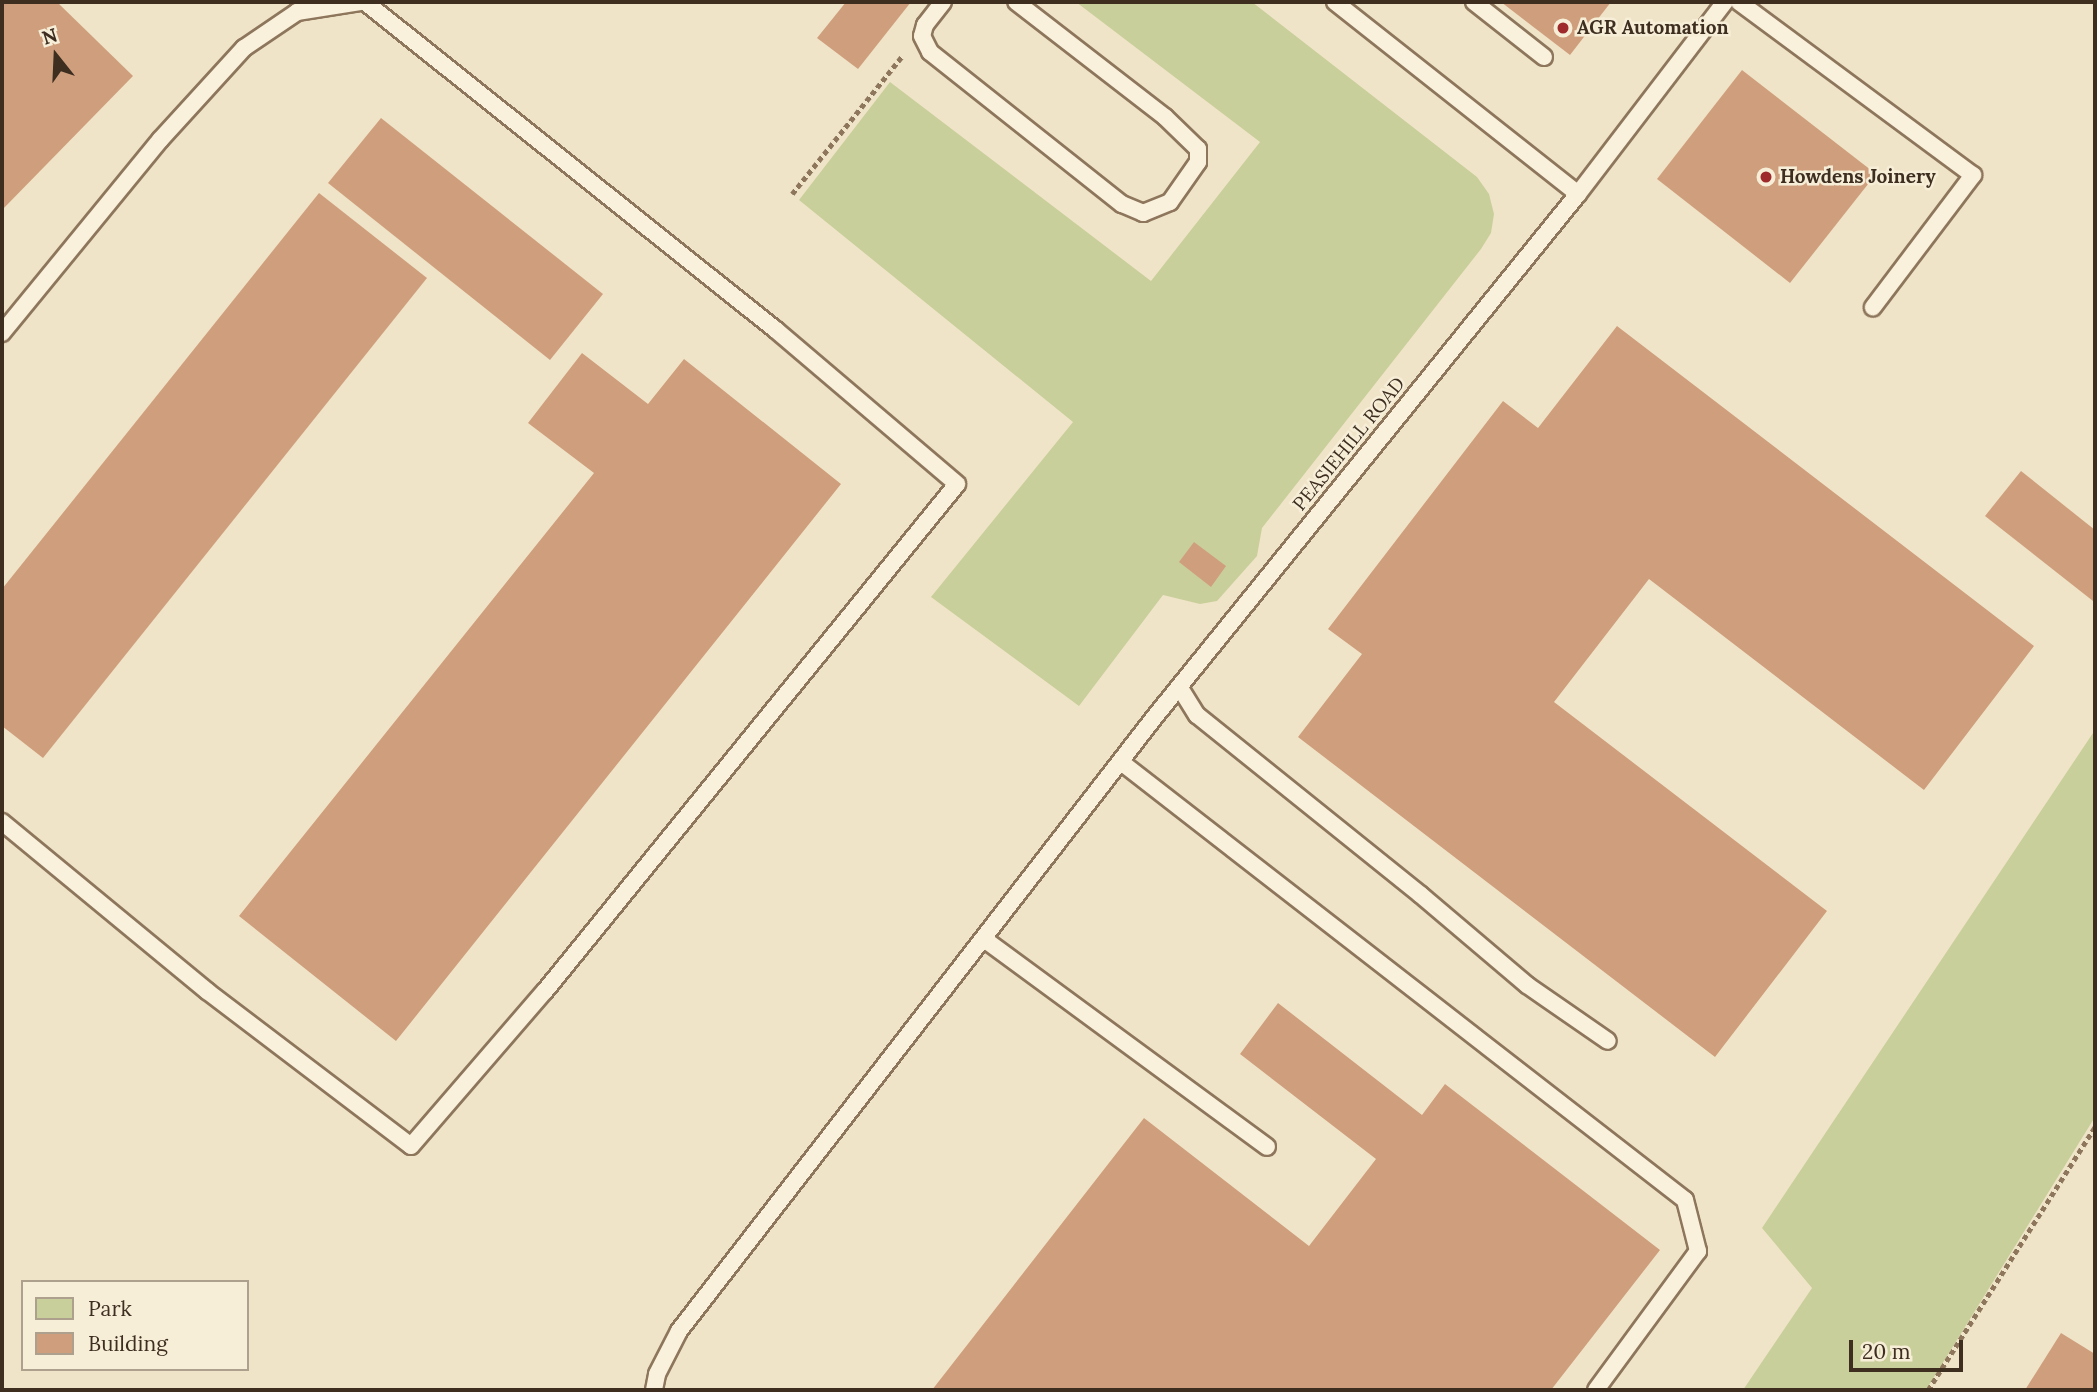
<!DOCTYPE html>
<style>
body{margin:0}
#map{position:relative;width:2097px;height:1392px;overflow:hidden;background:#f0e4c8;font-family:Lora,serif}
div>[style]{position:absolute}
.green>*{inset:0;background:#c9cf9b}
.building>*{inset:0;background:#cf9f7d}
.path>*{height:4.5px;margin-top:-2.25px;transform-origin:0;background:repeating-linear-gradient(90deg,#8d765c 0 5px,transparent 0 8.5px)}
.roads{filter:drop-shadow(2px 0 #8d765c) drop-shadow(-2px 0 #8d765c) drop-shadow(0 2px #8d765c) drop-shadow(0 -2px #8d765c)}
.lane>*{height:16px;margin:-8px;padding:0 8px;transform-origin:8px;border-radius:8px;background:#faf1dc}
.dots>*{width:19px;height:19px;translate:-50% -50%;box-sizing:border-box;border:4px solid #f7eed8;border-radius:50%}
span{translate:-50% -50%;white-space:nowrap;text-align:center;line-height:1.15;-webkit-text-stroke:5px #f7eed8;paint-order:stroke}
.poi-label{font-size:19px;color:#3d2e20;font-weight:700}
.left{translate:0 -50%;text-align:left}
.street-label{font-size:19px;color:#3d2e20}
.frame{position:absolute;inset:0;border:4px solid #3d2e20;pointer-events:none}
.legend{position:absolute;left:21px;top:1280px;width:228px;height:91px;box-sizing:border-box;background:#f7eed8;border:2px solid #ada18e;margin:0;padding:9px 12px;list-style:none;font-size:21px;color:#3d2e20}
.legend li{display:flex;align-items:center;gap:14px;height:35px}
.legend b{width:35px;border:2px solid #ada18e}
.north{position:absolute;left:21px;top:21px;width:70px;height:70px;-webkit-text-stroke:5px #f7eed8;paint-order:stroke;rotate:342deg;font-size:19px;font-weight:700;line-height:28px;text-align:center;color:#3d2e20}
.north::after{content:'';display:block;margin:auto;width:24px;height:32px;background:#3d2e20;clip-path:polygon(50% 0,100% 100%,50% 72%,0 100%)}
.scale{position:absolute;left:1849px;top:1340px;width:114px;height:32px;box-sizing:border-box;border:4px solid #3d2e20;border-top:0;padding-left:9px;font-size:21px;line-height:24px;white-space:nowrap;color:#3d2e20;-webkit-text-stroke:5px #f7eed8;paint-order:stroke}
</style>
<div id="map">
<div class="green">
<i style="clip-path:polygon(1076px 2px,1252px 2px,1477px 177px,1489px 194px,1494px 214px,1491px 233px,1481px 249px,1262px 528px,1257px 556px,1217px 601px,1200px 604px,1163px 595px,1079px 706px,931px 597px,1073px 422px,799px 200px,890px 82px,1151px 281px,1260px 142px)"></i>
<i style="clip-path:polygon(2095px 730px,2095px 1117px,1926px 1390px,1743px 1390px,1812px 1288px,1762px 1228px)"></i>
</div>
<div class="building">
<i style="clip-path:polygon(2px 2px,57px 2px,133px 76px,2px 210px)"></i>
<i style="clip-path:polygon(846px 2px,911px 2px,858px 69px,817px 38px)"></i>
<i style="clip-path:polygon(1501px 2px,1611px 2px,1570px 55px)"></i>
<i style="clip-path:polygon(1742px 70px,1876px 174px,1790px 283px,1657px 179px)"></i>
<i style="clip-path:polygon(381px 118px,603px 294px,550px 360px,328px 183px)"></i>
<i style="clip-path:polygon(319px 193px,427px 278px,43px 758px,2px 726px,2px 589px)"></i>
<i style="clip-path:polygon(1617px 326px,2034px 646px,1924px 790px,1649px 579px,1554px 702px,1827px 911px,1715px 1057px,1298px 737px,1362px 654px,1328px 629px,1503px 401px,1538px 428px)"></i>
<i style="clip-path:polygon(582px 353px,648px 404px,684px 359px,841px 484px,396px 1041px,239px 916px,594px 473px,528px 423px)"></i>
<i style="clip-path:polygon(2021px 471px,2095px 530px,2095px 598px,2093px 601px,1985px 516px)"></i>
<i style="clip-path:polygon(1194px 542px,1226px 566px,1211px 587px,1179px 562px)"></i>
<i style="clip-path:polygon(1278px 1003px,1422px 1115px,1445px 1084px,1660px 1250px,1551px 1390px,932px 1390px,1144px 1118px,1309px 1246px,1376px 1159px,1240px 1054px)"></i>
<i style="clip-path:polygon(2061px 1333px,2095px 1354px,2095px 1390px,2025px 1390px)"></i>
</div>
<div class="path">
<i style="left:792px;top:194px;width:176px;rotate:-51.4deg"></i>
<i style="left:1928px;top:1390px;width:312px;rotate:-57.6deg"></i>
</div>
<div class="roads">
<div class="lane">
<i style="left:943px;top:2px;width:29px;rotate:128deg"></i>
<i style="left:925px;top:25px;width:11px;rotate:105deg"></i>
<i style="left:922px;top:36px;width:18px;rotate:63deg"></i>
<i style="left:930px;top:52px;width:245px;rotate:38.4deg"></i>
<i style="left:1122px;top:204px;width:23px;rotate:23deg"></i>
<i style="left:1143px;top:213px;width:29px;rotate:-22deg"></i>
<i style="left:1170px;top:202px;width:49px;rotate:-55deg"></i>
<i style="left:1198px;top:162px;width:13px;rotate:-90deg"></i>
<i style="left:1198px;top:149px;width:46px;rotate:-135.9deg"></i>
<i style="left:1165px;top:117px;width:188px;rotate:-142.3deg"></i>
<i style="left:1335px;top:2px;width:310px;rotate:38.3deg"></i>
<i style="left:1474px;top:2px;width:89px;rotate:38.2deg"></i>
<i style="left:1739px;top:2px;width:291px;rotate:36.5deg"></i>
<i style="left:1973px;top:175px;width:166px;rotate:127.1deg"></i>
<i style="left:2px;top:333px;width:249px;rotate:-50.7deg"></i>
<i style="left:160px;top:140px;width:125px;rotate:-47.6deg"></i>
<i style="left:244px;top:48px;width:64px;rotate:-34.2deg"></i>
<i style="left:297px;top:12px;width:64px;rotate:-9deg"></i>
<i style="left:1180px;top:688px;width:32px;rotate:58deg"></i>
<i style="left:1197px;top:715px;width:287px;rotate:38.8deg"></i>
<i style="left:1421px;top:895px;width:139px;rotate:40.3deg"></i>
<i style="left:1527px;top:985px;width:98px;rotate:34.7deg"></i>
<i style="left:1121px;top:762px;width:714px;rotate:37.83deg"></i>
<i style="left:1685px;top:1200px;width:53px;rotate:75.7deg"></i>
<i style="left:1698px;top:1251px;width:172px;rotate:126.3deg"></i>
<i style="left:2px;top:822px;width:266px;rotate:39.5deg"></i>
<i style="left:207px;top:991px;width:256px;rotate:37.2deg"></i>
<i style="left:411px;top:1146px;width:205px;rotate:-49.2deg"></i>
<i style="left:545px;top:991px;width:653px;rotate:-50.9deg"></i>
<i style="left:957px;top:484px;width:238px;rotate:-139.6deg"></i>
<i style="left:776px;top:330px;width:526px;rotate:-141.41deg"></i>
<i style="left:984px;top:939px;width:351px;rotate:36.3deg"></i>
<i style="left:654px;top:1390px;width:16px;rotate:-79deg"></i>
<i style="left:657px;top:1374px;width:48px;rotate:-62.9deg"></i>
<i style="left:679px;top:1331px;width:774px;rotate:-52.24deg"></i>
<i style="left:1153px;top:719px;width:675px;rotate:-51.01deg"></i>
<i style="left:1578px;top:194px;width:242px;rotate:-52.6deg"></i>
</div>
</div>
<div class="dots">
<i style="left:1563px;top:28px;background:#9e2a2b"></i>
<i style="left:1766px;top:177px;background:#9e2a2b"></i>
</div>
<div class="poi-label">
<span class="left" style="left:1577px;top:28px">AGR Automation</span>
<span class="left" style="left:1780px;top:177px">Howdens Joinery</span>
</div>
<div class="street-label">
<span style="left:1349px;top:444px;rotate:-51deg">PEASIEHILL ROAD</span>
</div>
<div class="frame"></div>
<ul class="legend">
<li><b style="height:19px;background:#c9cf9b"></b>Park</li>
<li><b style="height:19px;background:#cf9f7d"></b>Building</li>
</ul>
<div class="north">N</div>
<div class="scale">20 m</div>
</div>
